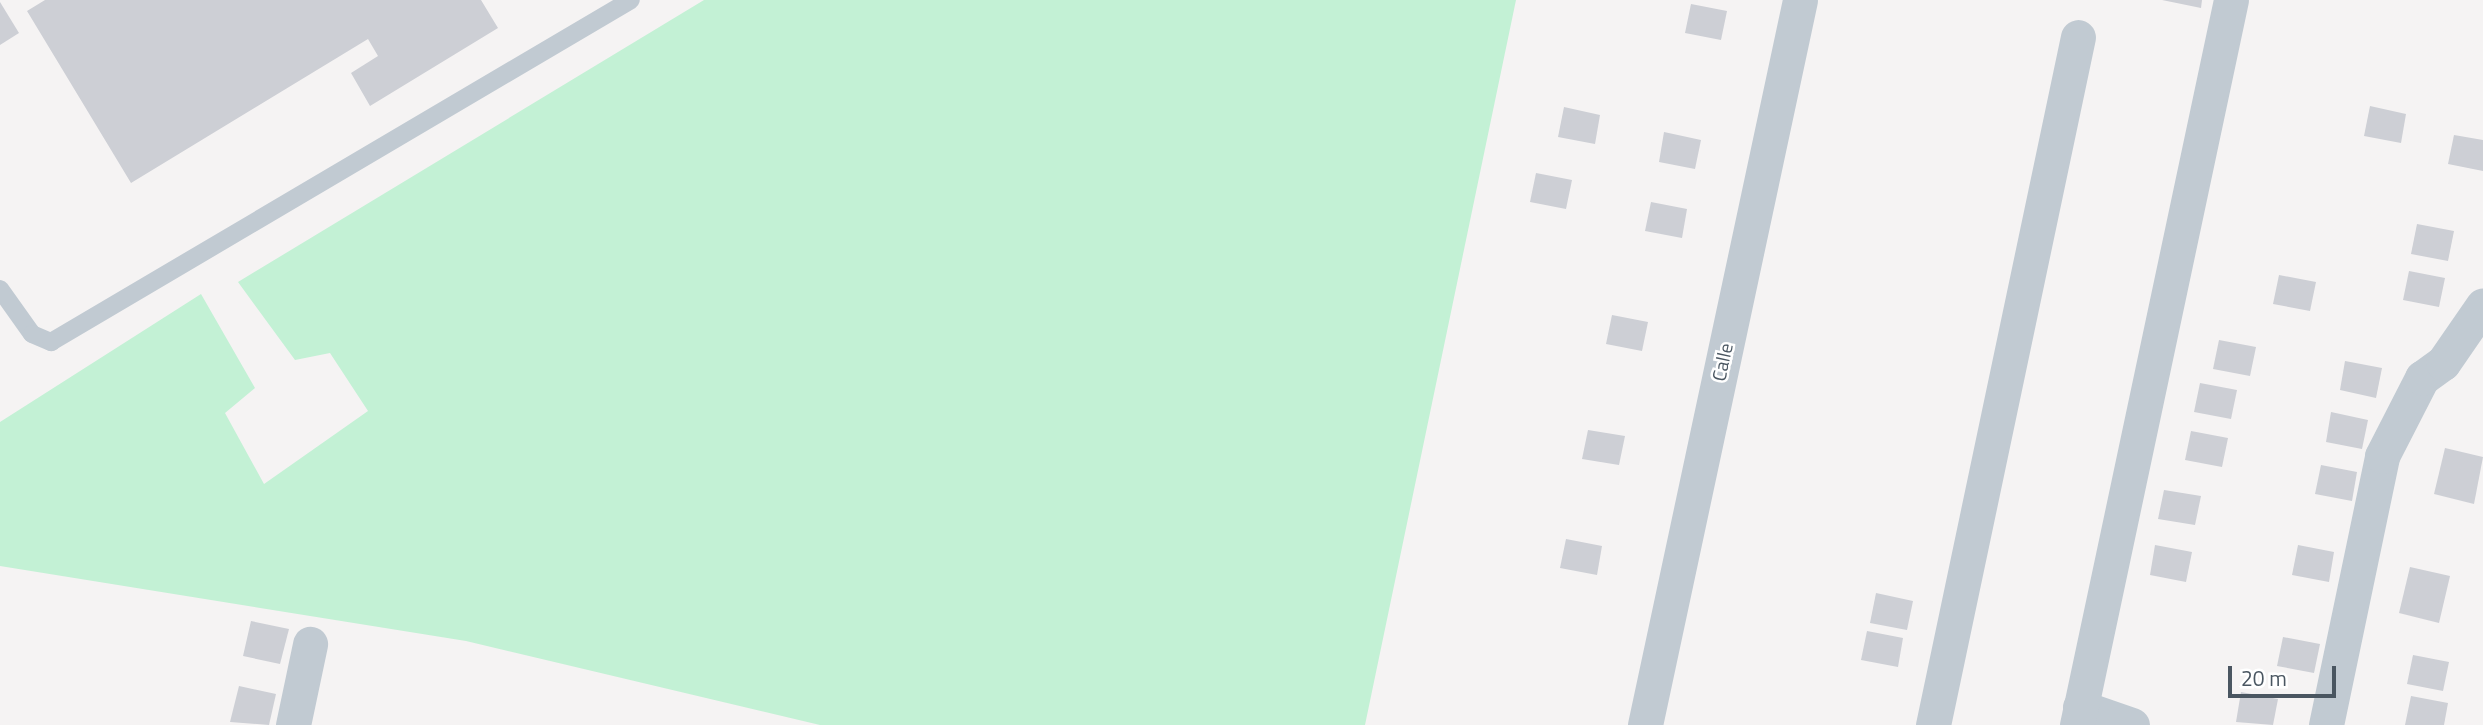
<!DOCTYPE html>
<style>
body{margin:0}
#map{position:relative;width:2483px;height:725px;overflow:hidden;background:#f5f3f3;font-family:"Titillium Web",sans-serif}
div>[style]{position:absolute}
.green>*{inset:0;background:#c3f1d5}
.building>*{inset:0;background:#cdcfd5}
.service>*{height:18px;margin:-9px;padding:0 9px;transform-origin:9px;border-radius:9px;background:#c1cad2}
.minor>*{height:35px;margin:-17.5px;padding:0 17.5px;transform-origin:17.5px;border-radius:17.5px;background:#c1cad2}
span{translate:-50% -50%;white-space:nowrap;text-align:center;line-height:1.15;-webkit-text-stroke:5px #fff;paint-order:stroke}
.street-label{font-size:19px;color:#4a5661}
.scale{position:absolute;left:2228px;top:666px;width:108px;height:32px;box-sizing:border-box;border:4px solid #4a5661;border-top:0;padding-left:9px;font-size:21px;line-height:24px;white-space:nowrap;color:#4a5661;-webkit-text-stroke:5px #fff;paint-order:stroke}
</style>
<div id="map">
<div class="green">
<i style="clip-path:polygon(704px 0,1516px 0,1365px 725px,820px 725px,466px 641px,0 566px,0 422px,201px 294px,255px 388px,225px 413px,264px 484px,368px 411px,330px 353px,295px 360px,238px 282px)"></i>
</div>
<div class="building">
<i style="clip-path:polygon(45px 0,481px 0,498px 28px,370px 106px,351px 73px,378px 56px,368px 39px,131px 183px,27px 11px)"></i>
<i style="clip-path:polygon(2162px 0,2202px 0,2201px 8px)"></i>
<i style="clip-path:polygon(0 2px,19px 33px,0 45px)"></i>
<i style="clip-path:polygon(1691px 4px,1727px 11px,1721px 40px,1685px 33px)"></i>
<i style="clip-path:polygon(2370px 106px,2406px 114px,2401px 143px,2364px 136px)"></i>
<i style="clip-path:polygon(1564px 107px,1600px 115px,1595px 144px,1558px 137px)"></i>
<i style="clip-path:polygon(1664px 132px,1701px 140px,1695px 169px,1659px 162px)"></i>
<i style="clip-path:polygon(2454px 135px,2483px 140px,2483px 171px,2448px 164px)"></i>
<i style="clip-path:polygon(1536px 173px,1572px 180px,1566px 209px,1530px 202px)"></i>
<i style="clip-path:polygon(1651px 202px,1687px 209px,1682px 238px,1645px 231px)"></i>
<i style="clip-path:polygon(2417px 224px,2454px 231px,2448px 261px,2411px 254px)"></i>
<i style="clip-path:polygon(2409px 271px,2445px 278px,2439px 307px,2403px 300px)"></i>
<i style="clip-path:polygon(2279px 275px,2316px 282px,2310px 311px,2273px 304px)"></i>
<i style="clip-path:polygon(1612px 315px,1648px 322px,1642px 351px,1606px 344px)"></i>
<i style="clip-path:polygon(2219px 340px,2256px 347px,2250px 376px,2213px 369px)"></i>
<i style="clip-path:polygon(2345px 361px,2382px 368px,2376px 398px,2340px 390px)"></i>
<i style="clip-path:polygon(2200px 383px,2237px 390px,2231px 419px,2194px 412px)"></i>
<i style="clip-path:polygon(2331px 412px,2368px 420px,2362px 449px,2326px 442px)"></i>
<i style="clip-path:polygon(1588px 430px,1625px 436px,1619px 465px,1582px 459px)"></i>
<i style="clip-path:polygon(2191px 431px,2228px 438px,2222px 467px,2185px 460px)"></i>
<i style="clip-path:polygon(2445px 448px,2483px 457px,2474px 504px,2434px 494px)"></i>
<i style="clip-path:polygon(2321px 465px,2357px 472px,2352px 501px,2315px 494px)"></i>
<i style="clip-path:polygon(2164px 490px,2201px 496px,2195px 525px,2158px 519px)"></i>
<i style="clip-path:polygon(1566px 539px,1602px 546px,1597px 575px,1560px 568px)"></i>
<i style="clip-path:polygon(2155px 545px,2192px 552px,2186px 582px,2150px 575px)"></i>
<i style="clip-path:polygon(2298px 545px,2334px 552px,2329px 582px,2292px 575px)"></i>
<i style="clip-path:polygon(2410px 567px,2450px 576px,2439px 623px,2399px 613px)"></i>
<i style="clip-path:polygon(1876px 593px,1913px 601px,1907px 630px,1870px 623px)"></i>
<i style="clip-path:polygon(251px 621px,289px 629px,280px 664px,243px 656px)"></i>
<i style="clip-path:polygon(1867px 631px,1903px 638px,1898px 667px,1861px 660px)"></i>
<i style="clip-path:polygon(2283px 637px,2320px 644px,2314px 673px,2277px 666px)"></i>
<i style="clip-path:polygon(2413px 655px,2449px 662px,2443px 691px,2407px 684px)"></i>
<i style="clip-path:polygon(239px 686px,276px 694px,269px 725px,230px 722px)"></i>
<i style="clip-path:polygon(2241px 692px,2278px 699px,2273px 725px,2236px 722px)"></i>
<i style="clip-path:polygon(2411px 696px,2448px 703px,2444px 725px,2405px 725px)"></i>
</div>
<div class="service">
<i style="left:0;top:289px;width:55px;rotate:54.6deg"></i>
<i style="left:32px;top:334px;width:21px;rotate:23deg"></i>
<i style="left:51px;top:342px;width:673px;rotate:-30.53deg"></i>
</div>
<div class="minor">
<i style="left:2080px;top:707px;width:55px;rotate:19.1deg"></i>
<i style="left:293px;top:725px;width:83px;rotate:-78.1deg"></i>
<i style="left:1645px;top:725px;width:741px;rotate:-77.93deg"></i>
<i style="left:1933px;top:725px;width:703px;rotate:-78.1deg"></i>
<i style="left:2077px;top:725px;width:741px;rotate:-78.01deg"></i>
<i style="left:2326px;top:725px;width:275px;rotate:-78.2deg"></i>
<i style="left:2382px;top:456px;width:88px;rotate:-62.9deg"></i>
<i style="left:2422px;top:378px;width:26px;rotate:-36deg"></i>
<i style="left:2443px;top:363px;width:70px;rotate:-55.4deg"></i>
</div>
<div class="street-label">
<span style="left:1722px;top:362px;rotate:-78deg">Calle</span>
</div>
<div class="scale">20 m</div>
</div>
